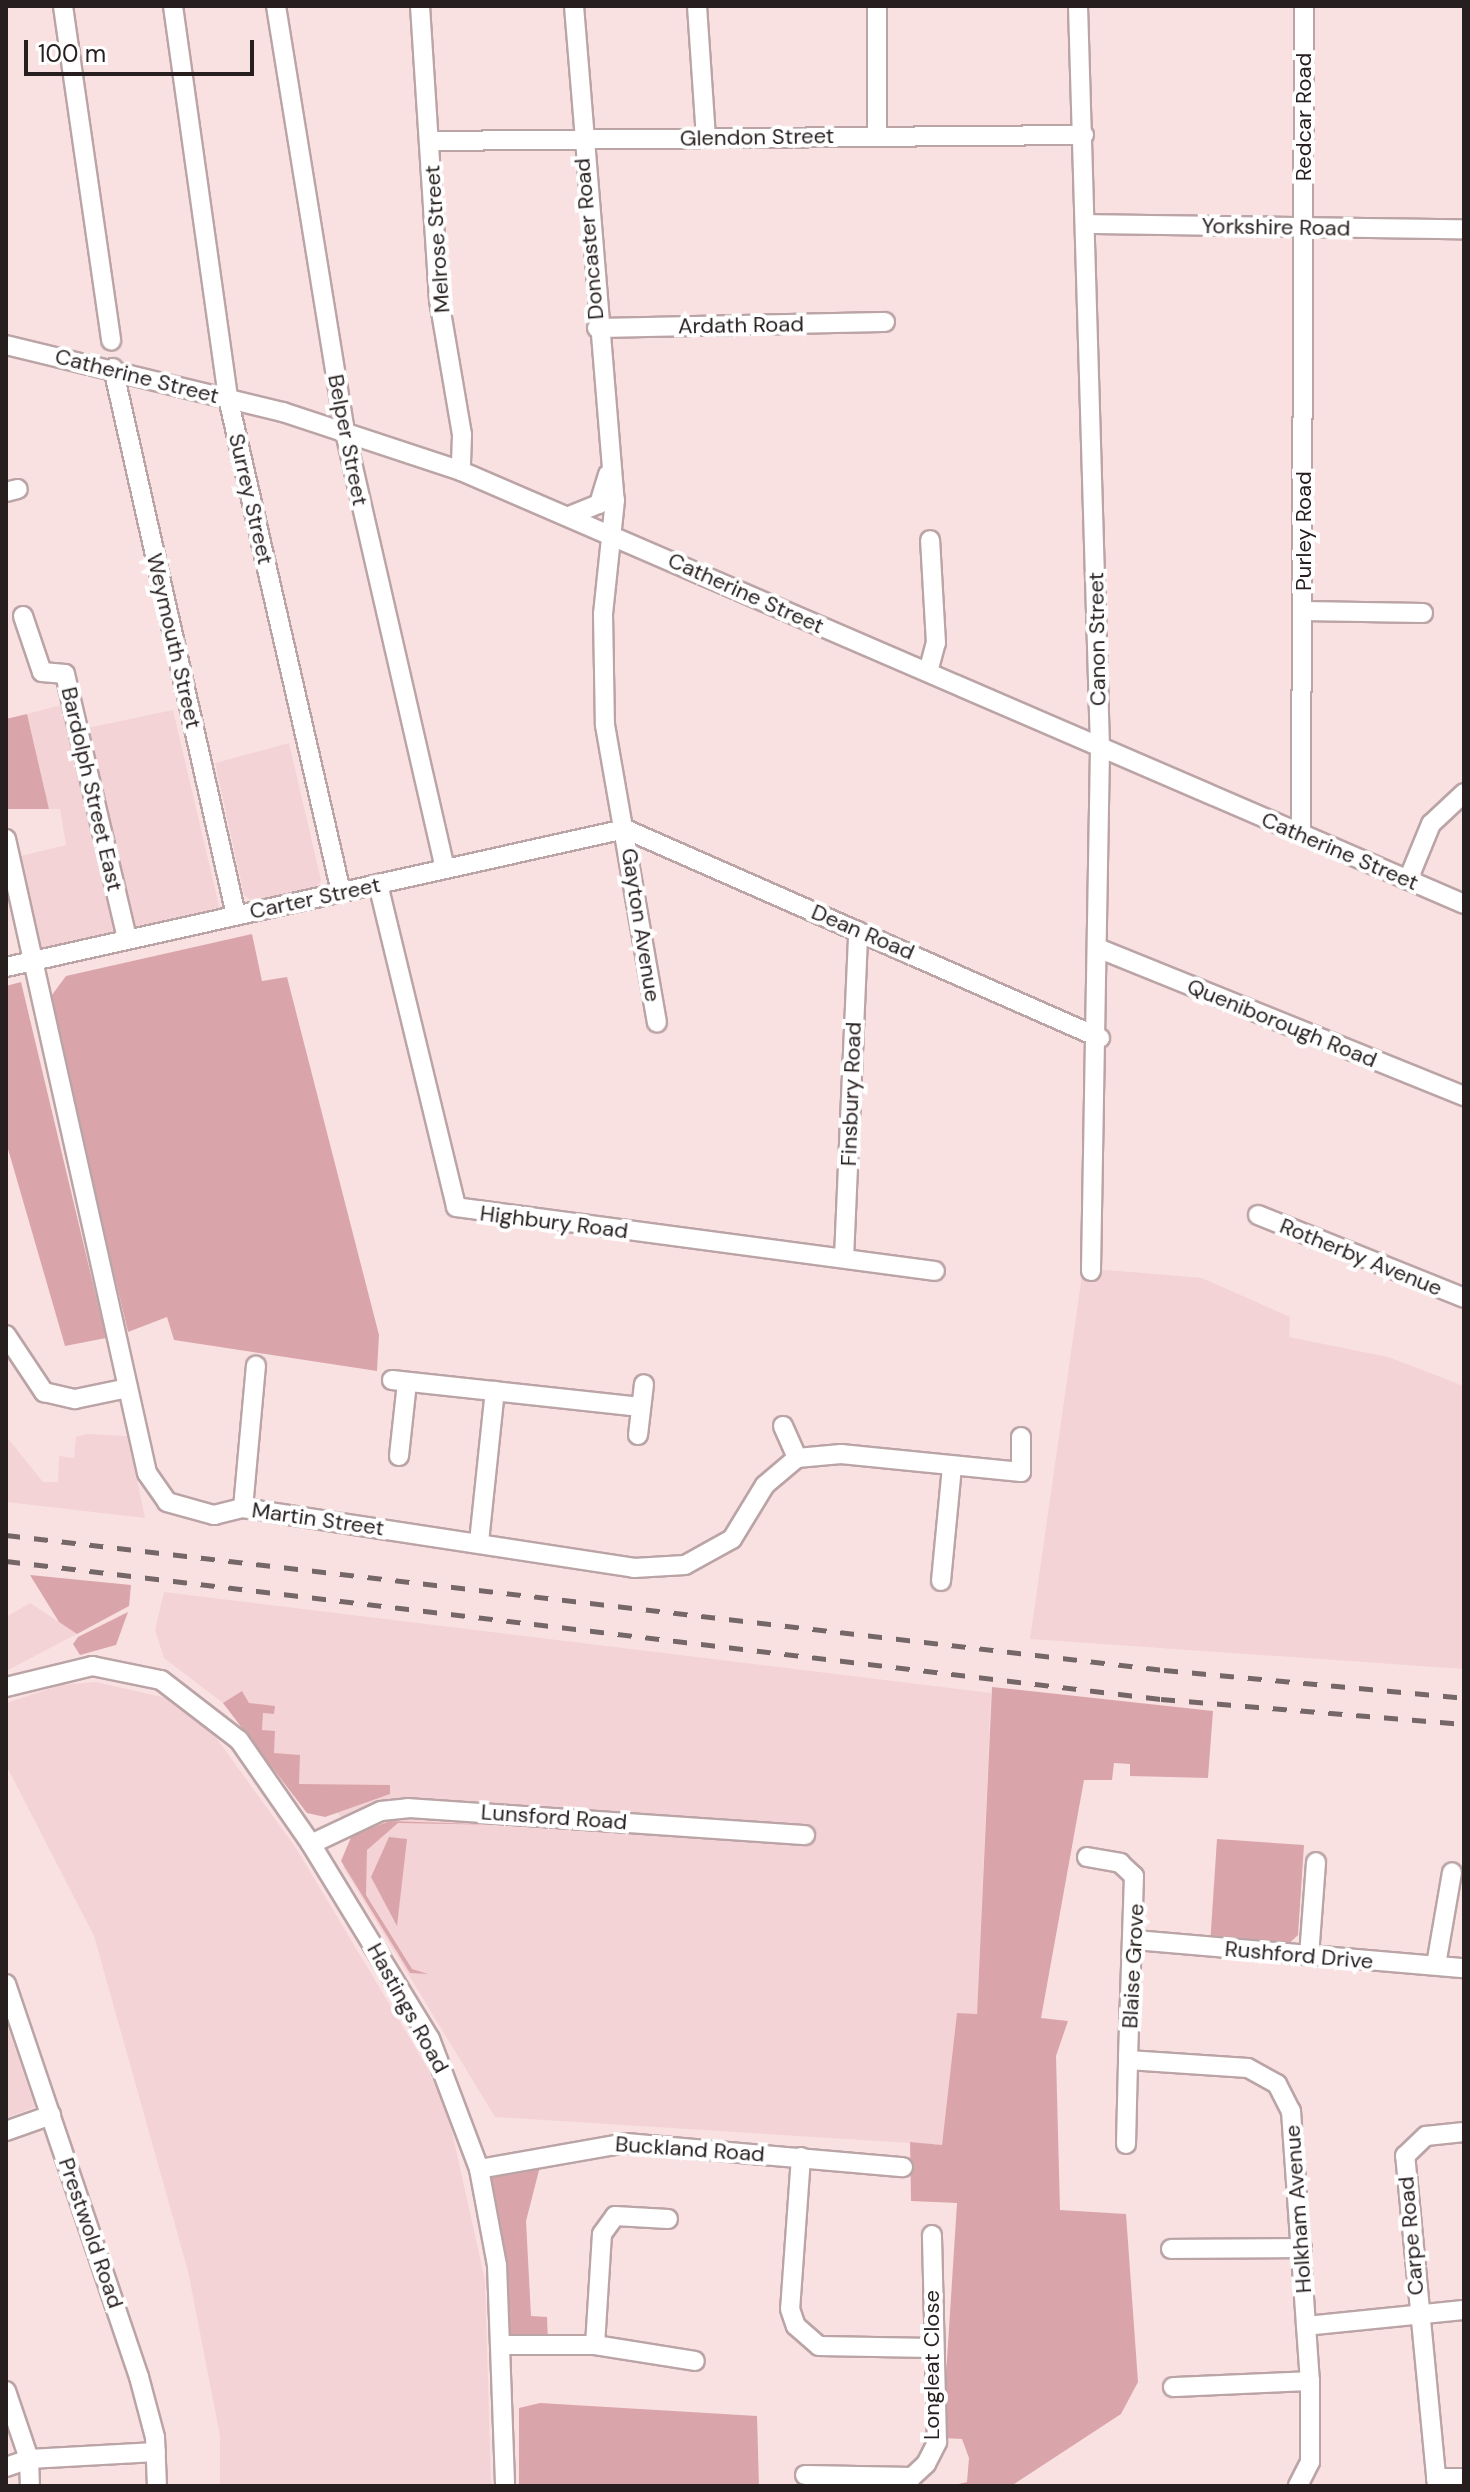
<!DOCTYPE html>
<style>
body{margin:0}
#map{position:relative;width:1470px;height:2492px;overflow:hidden;background:#f9e1e2;font-family:"DM Sans",sans-serif}
div>[style]{position:absolute}
.built>*{inset:0;background:#f4d3d6}
.green>*{inset:0;background:#daa5aa}
.roads{filter:drop-shadow(2px 0 #bba4a6) drop-shadow(-2px 0 #bba4a6) drop-shadow(0 2px #bba4a6) drop-shadow(0 -2px #bba4a6)}
.minor>*{height:18px;margin:-9px;padding:0 9px;transform-origin:9px;border-radius:9px;background:#fff}
.rail>*{height:5px;margin-top:-2.5px;transform-origin:0;background:repeating-linear-gradient(90deg,#756768 0 14px,transparent 0 28px)}
span{translate:-50% -50%;white-space:nowrap;text-align:center;line-height:1.15;-webkit-text-stroke:8px #fff;paint-order:stroke}
.street-label{font-size:22px;color:#271f1f}
.frame{position:absolute;inset:0;border:8px solid #271f1f;pointer-events:none}
.scale{position:absolute;left:24px;top:40px;width:230px;height:36px;box-sizing:border-box;border:4px solid #271f1f;border-top:0;padding-left:10px;font-size:24px;line-height:28px;white-space:nowrap;color:#271f1f;-webkit-text-stroke:6px #fff;paint-order:stroke}
</style>
<div id="map">
<div class="built">
<i style="clip-path:polygon(69px 703px,122px 935px,38px 957px,13px 858px,66px 845px,60px 809px,49px 809px,27px 714px)"></i>
<i style="clip-path:polygon(173px 710px,220px 910px,128px 933px,82px 729px)"></i>
<i style="clip-path:polygon(289px 743px,321px 880px,316px 890px,254px 903px,244px 895px,215px 763px)"></i>
<i style="clip-path:polygon(1083px 1268px,1202px 1278px,1290px 1317px,1289px 1337px,1388px 1357px,1464px 1386px,1464px 1669px,1030px 1639px)"></i>
<i style="clip-path:polygon(87px 1434px,128px 1436px,145px 1518px,6px 1502px,6px 1436px,43px 1482px,58px 1482px,59px 1456px,74px 1458px,76px 1437px)"></i>
<i style="clip-path:polygon(164px 1592px,991px 1693px,977px 2015px,957px 2013px,942px 2145px,495px 2117px,343px 1867px,352px 1835px,338px 1813px,307px 1813px,223px 1703px,164px 1658px,155px 1630px)"></i>
<i style="clip-path:polygon(30px 1603px,77px 1634px,6px 1671px,6px 1617px)"></i>
<i style="clip-path:polygon(96px 1682px,166px 1698px,215px 1736px,296px 1848px,427px 2067px,449px 2118px,485px 2280px,491px 2486px,220px 2486px,220px 2436px,188px 2271px,94px 1936px,6px 1765px,6px 1703px,61px 1685px)"></i>
<i style="clip-path:polygon(6px 2022px,35px 2107px,6px 2118px)"></i>
</div>
<div class="green">
<i style="clip-path:polygon(27px 714px,49px 809px,6px 809px,6px 719px)"></i>
<i style="clip-path:polygon(252px 934px,262px 981px,287px 977px,379px 1335px,377px 1371px,174px 1340px,167px 1317px,128px 1332px,49px 999px,66px 976px)"></i>
<i style="clip-path:polygon(21px 982px,106px 1338px,65px 1346px,6px 1142px,6px 986px)"></i>
<i style="clip-path:polygon(30px 1575px,131px 1585px,129px 1606px,77px 1634px,59px 1622px)"></i>
<i style="clip-path:polygon(128px 1612px,116px 1645px,80px 1655px,73px 1644px,78px 1637px)"></i>
<i style="clip-path:polygon(992px 1687px,1213px 1711px,1208px 1778px,1130px 1776px,1130px 1764px,1114px 1763px,1112px 1780px,1084px 1780px,1041px 2018px,1068px 2021px,1056px 2056px,1060px 2210px,1126px 2214px,1138px 2382px,1121px 2414px,1011px 2486px,950px 2486px,967px 2482px,969px 2458px,962px 2439px,942px 2438px,957px 2203px,911px 2201px,910px 2142px,942px 2145px,957px 2013px,977px 2014px)"></i>
<i style="clip-path:polygon(242px 1691px,249px 1703px,275px 1706px,274px 1714px,263px 1713px,262px 1730px,275px 1731px,274px 1753px,300px 1755px,299px 1784px,390px 1785px,390px 1794px,325px 1817px,307px 1813px,223px 1703px)"></i>
<i style="clip-path:polygon(390px 1821px,505px 1825px,398px 1823px,367px 1850px,366px 1895px,412px 1969px,428px 1974px,410px 1973px,341px 1861px,352px 1835px)"></i>
<i style="clip-path:polygon(389px 1837px,407px 1839px,397px 1926px,371px 1877px)"></i>
<i style="clip-path:polygon(1217px 1839px,1304px 1845px,1298px 1935px,1282px 1950px,1210px 1945px)"></i>
<i style="clip-path:polygon(543px 2155px,526px 2221px,531px 2316px,547px 2317px,548px 2341px,501px 2345px,479px 2169px)"></i>
<i style="clip-path:polygon(540px 2403px,757px 2416px,759px 2486px,519px 2486px,519px 2408px)"></i>
</div>
<div class="roads">
<div class="minor">
<i style="left:63px;top:6px;width:338px;rotate:81.8deg"></i>
<i style="left:173px;top:6px;width:396px;rotate:82deg"></i>
<i style="left:228px;top:398px;width:507px;rotate:77.12deg"></i>
<i style="left:276px;top:6px;width:432px;rotate:80.8deg"></i>
<i style="left:345px;top:432px;width:448px;rotate:77.1deg"></i>
<i style="left:420px;top:6px;width:295px;rotate:86.3deg"></i>
<i style="left:439px;top:300px;width:137px;rotate:80.3deg"></i>
<i style="left:462px;top:435px;width:36px;rotate:92deg"></i>
<i style="left:574px;top:6px;width:496px;rotate:85.3deg"></i>
<i style="left:615px;top:500px;width:115px;rotate:96deg"></i>
<i style="left:603px;top:614px;width:111px;rotate:89deg"></i>
<i style="left:605px;top:725px;width:302px;rotate:80.1deg"></i>
<i style="left:697px;top:6px;width:132px;rotate:86.1deg"></i>
<i style="left:877px;top:6px;width:130px;rotate:90deg"></i>
<i style="left:1078px;top:6px;width:743px;rotate:88.3deg"></i>
<i style="left:1100px;top:749px;width:522px;rotate:90.99deg"></i>
<i style="left:430px;top:141px;width:654px;rotate:-0.53deg"></i>
<i style="left:1087px;top:224px;width:377px;rotate:0.8deg"></i>
<i style="left:597px;top:328px;width:288px;rotate:-1.2deg"></i>
<i style="left:6px;top:345px;width:285px;rotate:13.6deg"></i>
<i style="left:283px;top:412px;width:188px;rotate:18.3deg"></i>
<i style="left:461px;top:471px;width:1092px;rotate:23.35deg"></i>
<i style="left:113px;top:368px;width:561px;rotate:77.33deg"></i>
<i style="left:6px;top:492px;width:12px;rotate:-14deg"></i>
<i style="left:569px;top:516px;width:32px;rotate:-22deg"></i>
<i style="left:599px;top:504px;width:31px;rotate:-73deg"></i>
<i style="left:1303px;top:611px;width:120px;rotate:1deg"></i>
<i style="left:23px;top:616px;width:59px;rotate:71.3deg"></i>
<i style="left:42px;top:672px;width:23px;rotate:5deg"></i>
<i style="left:65px;top:674px;width:271px;rotate:76.8deg"></i>
<i style="left:928px;top:672px;width:30px;rotate:-75deg"></i>
<i style="left:936px;top:643px;width:103px;rotate:-93.3deg"></i>
<i style="left:625px;top:829px;width:519px;rotate:23.75deg"></i>
<i style="left:1301px;top:834px;width:828px;rotate:-89.79deg"></i>
<i style="left:6px;top:839px;width:649px;rotate:77.46deg"></i>
<i style="left:147px;top:1473px;width:35px;rotate:55deg"></i>
<i style="left:167px;top:1502px;width:49px;rotate:15.5deg"></i>
<i style="left:214px;top:1515px;width:30px;rotate:-14deg"></i>
<i style="left:243px;top:1508px;width:396px;rotate:8.7deg"></i>
<i style="left:634px;top:1568px;width:51px;rotate:-3.4deg"></i>
<i style="left:685px;top:1565px;width:54px;rotate:-29deg"></i>
<i style="left:732px;top:1539px;width:63px;rotate:-58.6deg"></i>
<i style="left:765px;top:1485px;width:42px;rotate:-40.2deg"></i>
<i style="left:797px;top:1458px;width:44px;rotate:-5.2deg"></i>
<i style="left:841px;top:1454px;width:181px;rotate:5.7deg"></i>
<i style="left:1021px;top:1472px;width:35px;rotate:-90deg"></i>
<i style="left:1408px;top:880px;width:61px;rotate:-67.7deg"></i>
<i style="left:1431px;top:824px;width:45px;rotate:-43.2deg"></i>
<i style="left:378px;top:884px;width:332px;rotate:76.4deg"></i>
<i style="left:456px;top:1207px;width:483px;rotate:7.6deg"></i>
<i style="left:1100px;top:949px;width:393px;rotate:22deg"></i>
<i style="left:6px;top:967px;width:634px;rotate:-12.57deg"></i>
<i style="left:1258px;top:1215px;width:222px;rotate:21.9deg"></i>
<i style="left:844px;top:1258px;width:327px;rotate:-87.5deg"></i>
<i style="left:6px;top:1335px;width:69px;rotate:56.3deg"></i>
<i style="left:44px;top:1392px;width:32px;rotate:13deg"></i>
<i style="left:75px;top:1399px;width:54px;rotate:-11.7deg"></i>
<i style="left:392px;top:1380px;width:250px;rotate:6.2deg"></i>
<i style="left:783px;top:1426px;width:35px;rotate:66deg"></i>
<i style="left:638px;top:1435px;width:51px;rotate:-83.3deg"></i>
<i style="left:399px;top:1456px;width:74px;rotate:-83.8deg"></i>
<i style="left:243px;top:1508px;width:143px;rotate:-84.8deg"></i>
<i style="left:479px;top:1542px;width:152px;rotate:-84deg"></i>
<i style="left:941px;top:1581px;width:116px;rotate:-84.5deg"></i>
<i style="left:6px;top:1687px;width:89px;rotate:-13.7deg"></i>
<i style="left:92px;top:1666px;width:70px;rotate:11.5deg"></i>
<i style="left:161px;top:1680px;width:98px;rotate:37.6deg"></i>
<i style="left:239px;top:1740px;width:126px;rotate:55.3deg"></i>
<i style="left:311px;top:1844px;width:228px;rotate:58.6deg"></i>
<i style="left:430px;top:2039px;width:139px;rotate:69.3deg"></i>
<i style="left:479px;top:2169px;width:98px;rotate:79.4deg"></i>
<i style="left:497px;top:2265px;width:221px;rotate:87.9deg"></i>
<i style="left:311px;top:1844px;width:77px;rotate:-25.2deg"></i>
<i style="left:381px;top:1811px;width:27px;rotate:-6deg"></i>
<i style="left:408px;top:1808px;width:398px;rotate:3.9deg"></i>
<i style="left:1087px;top:1857px;width:34px;rotate:10deg"></i>
<i style="left:1120px;top:1863px;width:19px;rotate:43deg"></i>
<i style="left:1134px;top:1876px;width:184px;rotate:91.9deg"></i>
<i style="left:1135px;top:1940px;width:330px;rotate:4.9deg"></i>
<i style="left:1309px;top:1956px;width:94px;rotate:-85.7deg"></i>
<i style="left:1436px;top:1965px;width:94px;rotate:-80.2deg"></i>
<i style="left:6px;top:1984px;width:415px;rotate:71.3deg"></i>
<i style="left:139px;top:2377px;width:62px;rotate:75.1deg"></i>
<i style="left:155px;top:2437px;width:49px;rotate:87.7deg"></i>
<i style="left:6px;top:2131px;width:48px;rotate:-19.6deg"></i>
<i style="left:1126px;top:2144px;width:84px;rotate:-88.6deg"></i>
<i style="left:1128px;top:2060px;width:120px;rotate:3.8deg"></i>
<i style="left:1248px;top:2068px;width:33px;rotate:29deg"></i>
<i style="left:1277px;top:2084px;width:30px;rotate:63deg"></i>
<i style="left:1291px;top:2111px;width:271px;rotate:86deg"></i>
<i style="left:1310px;top:2381px;width:81px;rotate:90deg"></i>
<i style="left:1310px;top:2462px;width:27px;rotate:117deg"></i>
<i style="left:801px;top:2157px;width:152px;rotate:94.1deg"></i>
<i style="left:790px;top:2309px;width:18px;rotate:71deg"></i>
<i style="left:796px;top:2326px;width:30px;rotate:41deg"></i>
<i style="left:819px;top:2346px;width:113px;rotate:1deg"></i>
<i style="left:479px;top:2169px;width:149px;rotate:-10deg"></i>
<i style="left:626px;top:2143px;width:278px;rotate:5deg"></i>
<i style="left:1171px;top:2249px;width:131px;rotate:-0.4deg"></i>
<i style="left:1306px;top:2326px;width:159px;rotate:-5.8deg"></i>
<i style="left:501px;top:2345px;width:94px"></i>
<i style="left:595px;top:2345px;width:101px;rotate:9.1deg"></i>
<i style="left:595px;top:2345px;width:111px;rotate:-86.4deg"></i>
<i style="left:602px;top:2234px;width:22px;rotate:-54deg"></i>
<i style="left:615px;top:2216px;width:53px;rotate:3.2deg"></i>
<i style="left:1173px;top:2387px;width:137px;rotate:-2.5deg"></i>
<i style="left:6px;top:2391px;width:72px;rotate:71.3deg"></i>
<i style="left:29px;top:2459px;width:27px;rotate:88deg"></i>
<i style="left:6px;top:2467px;width:24px;rotate:-19deg"></i>
<i style="left:29px;top:2459px;width:127px;rotate:-3.2deg"></i>
<i style="left:805px;top:2475px;width:107px;rotate:1.1deg"></i>
<i style="left:912px;top:2477px;width:19px;rotate:-43deg"></i>
<i style="left:926px;top:2464px;width:25px;rotate:-63deg"></i>
<i style="left:937px;top:2442px;width:207px;rotate:-91.4deg"></i>
<i style="left:1436px;top:2478px;width:28px"></i>
<i style="left:1437px;top:2486px;width:332px;rotate:-95.5deg"></i>
<i style="left:1405px;top:2156px;width:29px;rotate:-44deg"></i>
<i style="left:1426px;top:2136px;width:38px;rotate:-6deg"></i>
</div>
</div>
<div class="rail">
<i style="left:6px;top:1535px;width:1166px;rotate:6.65deg"></i>
<i style="left:1164px;top:1670px;width:301px;rotate:5.3deg"></i>
<i style="left:6px;top:1561px;width:1163px;rotate:6.81deg"></i>
<i style="left:1161px;top:1699px;width:304px;rotate:4.7deg"></i>
</div>
<div class="street-label">
<span style="left:1304px;top:117px;rotate:-90deg">Redcar Road</span>
<span style="left:757px;top:137px;rotate:-1deg">Glendon Street</span>
<span style="left:1276px;top:227px;rotate:1deg">Yorkshire Road</span>
<span style="left:437px;top:239px;rotate:-94deg">Melrose Street</span>
<span style="left:589px;top:239px;rotate:-95deg">Doncaster Road</span>
<span style="left:741px;top:325px;rotate:-1deg">Ardath Road</span>
<span style="left:137px;top:376px;rotate:14deg">Catherine Street</span>
<span style="left:348px;top:440px;rotate:79deg">Belper Street</span>
<span style="left:251px;top:499px;rotate:77deg">Surrey Street</span>
<span style="left:1304px;top:531px;rotate:-90deg">Purley Road</span>
<span style="left:746px;top:593px;rotate:24deg">Catherine Street</span>
<span style="left:1097px;top:639px;rotate:-91deg">Canon Street</span>
<span style="left:174px;top:641px;rotate:77deg">Weymouth Street</span>
<span style="left:92px;top:789px;rotate:77deg">Bardolph Street East</span>
<span style="left:1340px;top:851px;rotate:23deg">Catherine Street</span>
<span style="left:315px;top:898px;rotate:-12deg">Carter Street</span>
<span style="left:641px;top:925px;rotate:81deg">Gayton Avenue</span>
<span style="left:863px;top:932px;rotate:23deg">Dean Road</span>
<span style="left:1282px;top:1023px;rotate:22deg">Queniborough Road</span>
<span style="left:851px;top:1094px;rotate:-88deg">Finsbury Road</span>
<span style="left:554px;top:1222px;rotate:7deg">Highbury Road</span>
<span style="left:1361px;top:1257px;rotate:22deg">Rotherby Avenue</span>
<span style="left:318px;top:1519px;rotate:8deg">Martin Street</span>
<span style="left:554px;top:1817px;rotate:4deg">Lunsford Road</span>
<span style="left:1299px;top:1955px;rotate:5deg">Rushford Drive</span>
<span style="left:1133px;top:1966px;rotate:-87deg">Blaise Grove</span>
<span style="left:408px;top:2008px;rotate:61deg">Hastings Road</span>
<span style="left:690px;top:2149px;rotate:4deg">Buckland Road</span>
<span style="left:1298px;top:2209px;rotate:-94deg">Holkham Avenue</span>
<span style="left:91px;top:2233px;rotate:71deg">Prestwold Road</span>
<span style="left:1411px;top:2236px;rotate:-95deg">Carpe Road</span>
<span style="left:932px;top:2365px;rotate:-90deg">Longleat Close</span>
</div>
<div class="frame"></div>
<div class="scale">100 m</div>
</div>
